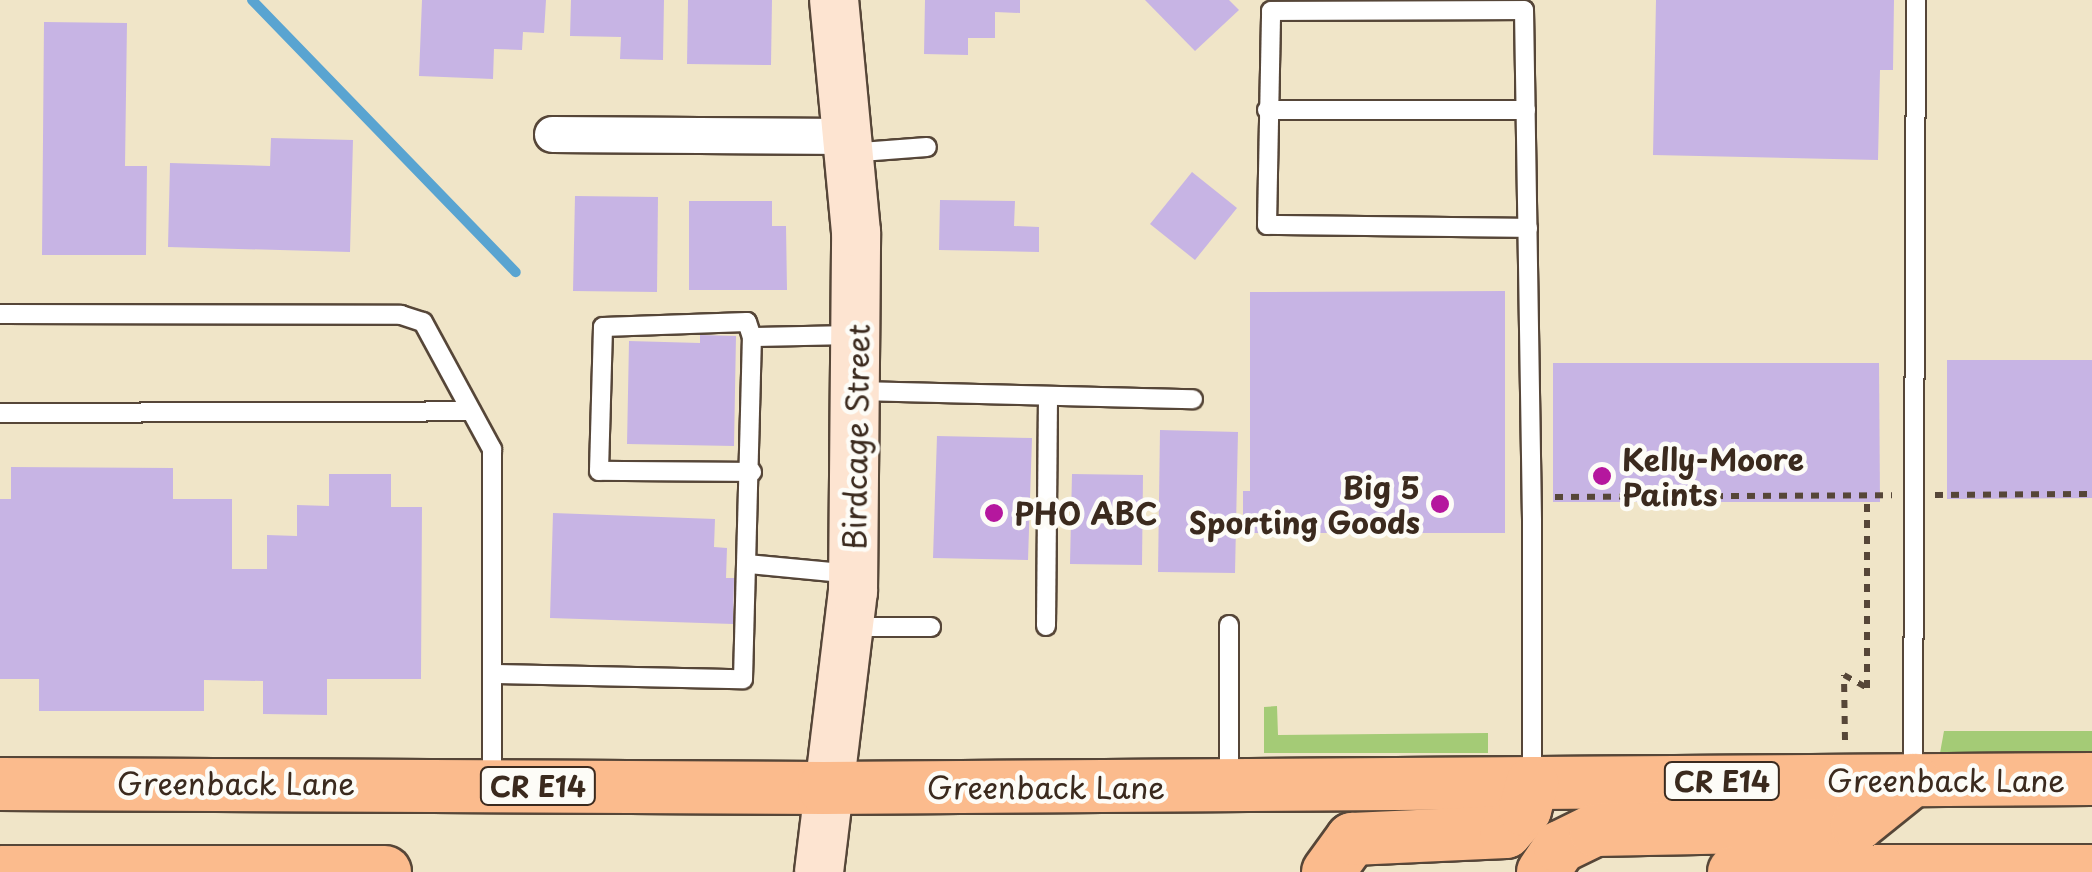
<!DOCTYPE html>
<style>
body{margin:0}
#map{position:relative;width:2092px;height:872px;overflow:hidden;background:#f0e5c8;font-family:"Playpen Sans",sans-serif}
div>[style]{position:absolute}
.green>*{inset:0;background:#a4cb76}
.stream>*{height:10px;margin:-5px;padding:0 5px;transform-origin:5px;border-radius:5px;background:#59a4d1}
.building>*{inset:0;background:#c7b4e4}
.path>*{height:6px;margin-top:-3px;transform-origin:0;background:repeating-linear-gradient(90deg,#564638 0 8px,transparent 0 16px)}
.roads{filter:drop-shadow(2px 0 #564638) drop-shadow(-2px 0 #564638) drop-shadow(0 2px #564638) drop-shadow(0 -2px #564638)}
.lane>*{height:18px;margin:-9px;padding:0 9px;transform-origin:9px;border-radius:9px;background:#fff}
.street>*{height:35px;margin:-17.5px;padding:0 17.5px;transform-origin:17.5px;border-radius:17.5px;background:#fff}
.secondary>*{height:48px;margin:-24px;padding:0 24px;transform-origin:24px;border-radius:24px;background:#fde4d1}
.primary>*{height:52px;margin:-26px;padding:0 26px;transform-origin:26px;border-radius:26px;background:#fbbb8d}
.dots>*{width:28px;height:28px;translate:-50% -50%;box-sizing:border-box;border:5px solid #fdfcf7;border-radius:50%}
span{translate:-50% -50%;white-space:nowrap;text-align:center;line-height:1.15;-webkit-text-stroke:9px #fdfcf7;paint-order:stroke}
.shield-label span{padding:2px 8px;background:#fdfcf7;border:2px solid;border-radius:8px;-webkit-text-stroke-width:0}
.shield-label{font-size:28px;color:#3b2a1e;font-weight:700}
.street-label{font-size:30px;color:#3b2a1e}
.poi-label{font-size:30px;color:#3b2a1e;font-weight:700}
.left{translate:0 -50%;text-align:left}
.right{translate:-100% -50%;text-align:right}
</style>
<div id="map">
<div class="green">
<i style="clip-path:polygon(1277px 706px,1278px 735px,1488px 733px,1488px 753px,1264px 753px,1264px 707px)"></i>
<i style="clip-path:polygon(1944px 731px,2092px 731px,2092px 753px,1940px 753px)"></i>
</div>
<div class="stream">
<i style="left:252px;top:0;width:379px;rotate:45.9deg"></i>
</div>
<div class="building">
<i style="clip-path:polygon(422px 0,546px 0,544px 33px,523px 32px,522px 50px,494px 49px,493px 79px,419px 76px)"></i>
<i style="clip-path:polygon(571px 0,664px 0,663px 60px,620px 59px,621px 37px,570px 36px)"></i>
<i style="clip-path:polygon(688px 0,772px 0,771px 65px,687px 64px)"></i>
<i style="clip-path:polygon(925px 0,1020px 0,1020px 13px,995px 12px,995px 38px,968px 38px,968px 55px,924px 54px)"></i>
<i style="clip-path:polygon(1145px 0,1229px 0,1239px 10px,1195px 51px)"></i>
<i style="clip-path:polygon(1656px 0,1894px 0,1893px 70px,1880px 70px,1878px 160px,1653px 155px)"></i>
<i style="clip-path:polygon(44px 22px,127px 23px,125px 166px,147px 166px,146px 255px,42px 255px)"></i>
<i style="clip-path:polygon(271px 138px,353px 140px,350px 252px,168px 247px,170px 163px,270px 166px)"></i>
<i style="clip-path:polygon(1192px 172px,1237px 208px,1195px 260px,1150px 224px)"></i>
<i style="clip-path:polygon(575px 196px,658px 197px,657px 292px,573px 291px)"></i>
<i style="clip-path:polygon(940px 200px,1015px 201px,1014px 226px,1039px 227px,1039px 252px,939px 250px)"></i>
<i style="clip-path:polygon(689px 201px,772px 201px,772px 226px,786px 226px,787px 290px,689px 290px)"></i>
<i style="clip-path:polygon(1505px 291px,1505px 533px,1243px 533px,1243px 491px,1250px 491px,1250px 292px)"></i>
<i style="clip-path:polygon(700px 335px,736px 336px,734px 446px,627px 444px,629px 341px,700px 343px)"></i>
<i style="clip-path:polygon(1947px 360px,2092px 360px,2092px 498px,1947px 499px)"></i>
<i style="clip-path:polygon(1553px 363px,1879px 363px,1880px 502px,1553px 502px)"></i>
<i style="clip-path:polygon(1160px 430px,1238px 432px,1235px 573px,1158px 572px)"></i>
<i style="clip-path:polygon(937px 436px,1032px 438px,1028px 560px,933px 558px)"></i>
<i style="clip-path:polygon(11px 467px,173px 468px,173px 499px,232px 499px,232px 569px,267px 569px,267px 535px,297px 536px,297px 505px,329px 506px,329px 474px,391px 474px,391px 507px,422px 507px,421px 679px,327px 679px,327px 715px,263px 714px,263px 681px,204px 680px,204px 711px,39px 711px,39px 679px,0 679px,0 499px,11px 499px)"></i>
<i style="clip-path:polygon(1072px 474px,1143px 475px,1142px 565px,1070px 564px)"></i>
<i style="clip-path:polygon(553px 513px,715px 519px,714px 547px,727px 548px,726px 578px,734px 578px,733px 624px,550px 618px)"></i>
</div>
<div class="path">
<i style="left:1935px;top:495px;width:157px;rotate:-0.4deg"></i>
<i style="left:1555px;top:497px;width:337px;rotate:-0.3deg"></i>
<i style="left:1845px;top:740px;width:65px;rotate:-90.9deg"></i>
<i style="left:1844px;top:675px;width:26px;rotate:29deg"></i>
<i style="left:1867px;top:688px;width:192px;rotate:-90deg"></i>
</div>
<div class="roads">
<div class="lane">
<i style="left:1267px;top:110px;width:259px"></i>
<i style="left:848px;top:153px;width:79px;rotate:-4.3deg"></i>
<i style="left:1528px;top:228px;width:261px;rotate:-179.3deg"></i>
<i style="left:1267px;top:225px;width:214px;rotate:-88.9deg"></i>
<i style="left:1271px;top:11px;width:253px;rotate:-0.2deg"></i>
<i style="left:1524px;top:10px;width:511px;rotate:89.1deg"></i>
<i style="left:1532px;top:521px;width:260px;rotate:90deg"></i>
<i style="left:0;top:314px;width:401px;rotate:0.1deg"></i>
<i style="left:401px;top:315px;width:23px;rotate:18deg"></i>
<i style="left:423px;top:322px;width:145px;rotate:61.5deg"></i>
<i style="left:492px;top:449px;width:331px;rotate:90deg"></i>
<i style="left:857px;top:391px;width:336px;rotate:1.4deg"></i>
<i style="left:0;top:413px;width:471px;rotate:-0.2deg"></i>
<i style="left:752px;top:472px;width:153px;rotate:-179.6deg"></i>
<i style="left:599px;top:471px;width:144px;rotate:-88.4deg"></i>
<i style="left:603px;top:327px;width:144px;rotate:-2deg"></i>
<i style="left:747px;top:322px;width:16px;rotate:72deg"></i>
<i style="left:748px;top:564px;width:104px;rotate:5.5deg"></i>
<i style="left:1229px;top:625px;width:154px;rotate:90deg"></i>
<i style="left:1046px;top:626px;width:230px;rotate:-89.5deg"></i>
<i style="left:849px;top:627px;width:82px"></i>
<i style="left:494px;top:674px;width:249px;rotate:1.2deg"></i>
<i style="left:743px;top:679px;width:342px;rotate:-88.5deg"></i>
<i style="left:752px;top:337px;width:103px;rotate:-1.1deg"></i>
<i style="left:1913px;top:774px;width:774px;rotate:-89.78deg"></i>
</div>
<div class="street">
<i style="left:552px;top:134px;width:294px;rotate:0.4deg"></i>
</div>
<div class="secondary">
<i style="left:819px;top:872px;width:282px;rotate:-83.1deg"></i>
<i style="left:853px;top:592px;width:360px;rotate:-89.5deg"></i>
<i style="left:856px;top:232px;width:233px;rotate:-95.4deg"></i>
</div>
<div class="primary">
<i style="left:0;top:784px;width:824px;rotate:0.28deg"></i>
<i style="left:824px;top:788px;width:1268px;rotate:-0.41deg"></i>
<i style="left:1px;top:872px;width:384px"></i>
<i style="left:1328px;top:872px;width:41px;rotate:-54deg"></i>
<i style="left:1352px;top:839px;width:154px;rotate:-2.6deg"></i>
<i style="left:1506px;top:832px;width:29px;rotate:-49deg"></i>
<i style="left:1525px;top:810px;width:28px;rotate:-75deg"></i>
<i style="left:1543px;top:872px;width:30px;rotate:-56deg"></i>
<i style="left:1560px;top:847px;width:39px;rotate:-26deg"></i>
<i style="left:1595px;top:830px;width:262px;rotate:-1.1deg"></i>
<i style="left:1857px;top:825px;width:72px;rotate:-38.8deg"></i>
<i style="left:1734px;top:872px;width:358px;rotate:-0.2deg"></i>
</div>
</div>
<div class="dots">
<i style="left:1602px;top:476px;background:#b5179e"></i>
<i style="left:1440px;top:504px;background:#b5179e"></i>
<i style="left:994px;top:513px;background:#b5179e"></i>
</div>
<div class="shield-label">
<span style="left:1722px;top:781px">CR E14</span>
<span style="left:538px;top:786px">CR E14</span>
</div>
<div class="street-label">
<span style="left:856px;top:437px;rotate:-89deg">Birdcage Street</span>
<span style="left:1946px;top:780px">Greenback Lane</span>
<span style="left:236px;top:783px">Greenback Lane</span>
<span style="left:1046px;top:787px">Greenback Lane</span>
</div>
<div class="poi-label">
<span class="left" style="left:1622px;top:476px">Kelly-Moore<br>Paints</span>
<span class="right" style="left:1420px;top:504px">Big 5<br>Sporting Goods</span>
<span class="left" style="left:1014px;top:513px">PHO ABC</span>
</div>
</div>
